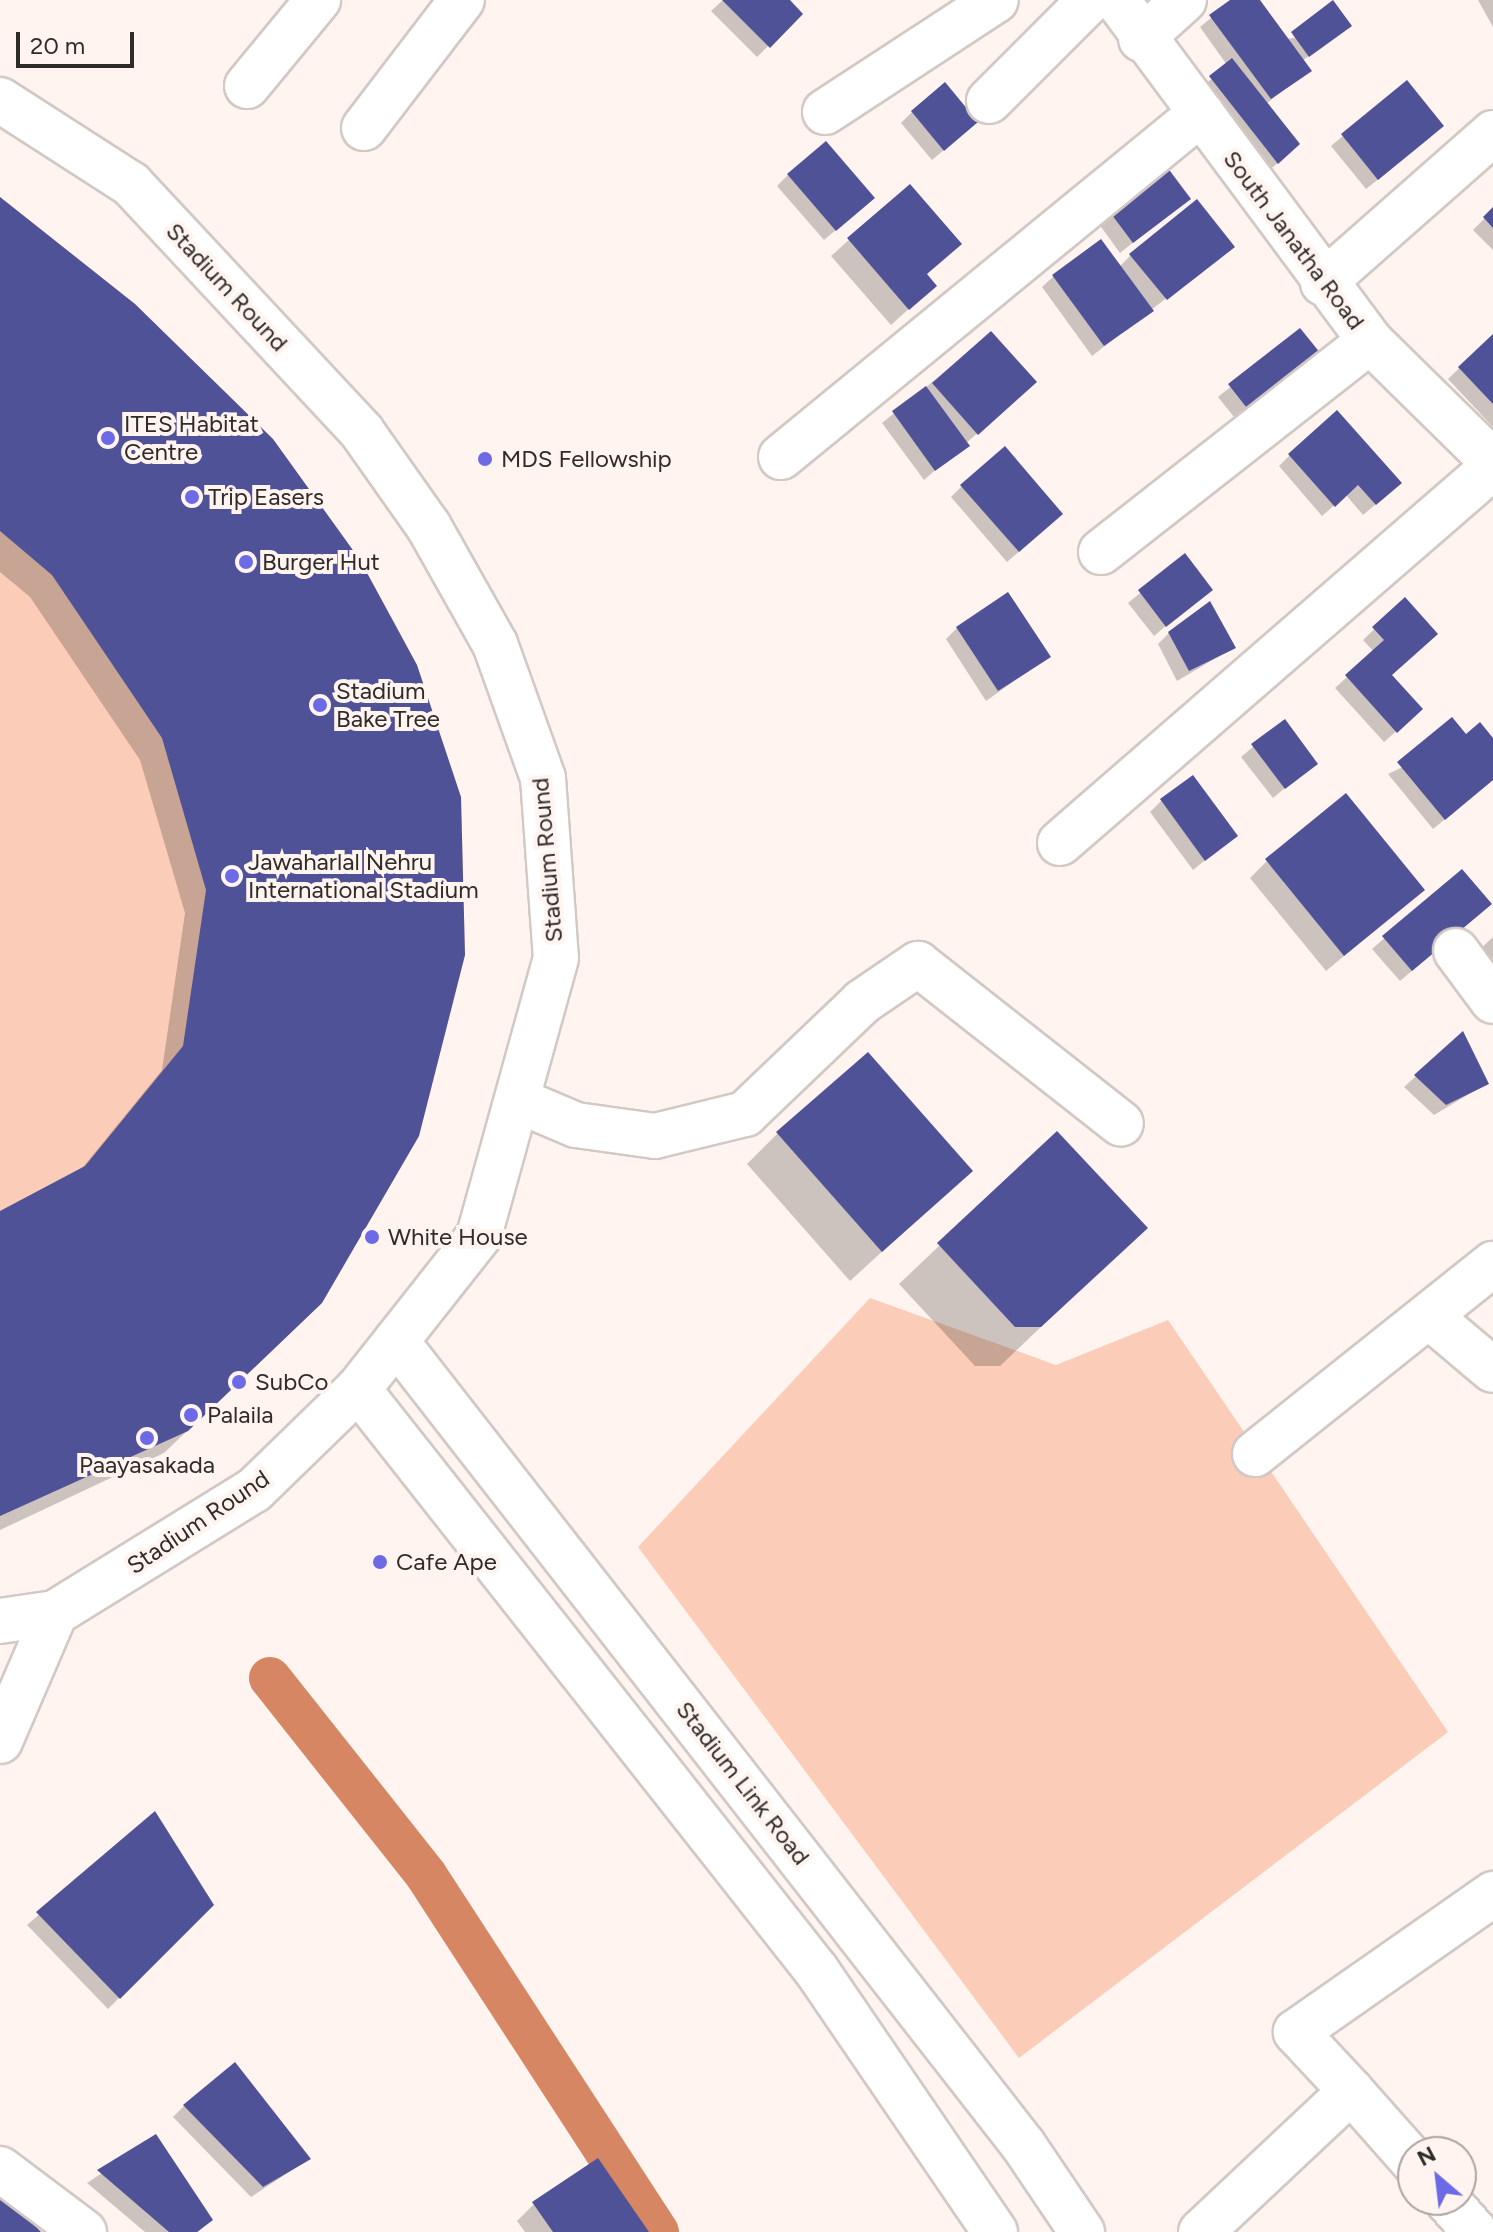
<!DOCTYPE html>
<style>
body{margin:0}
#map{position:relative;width:1493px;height:2232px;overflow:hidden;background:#fff4ef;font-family:Figtree,sans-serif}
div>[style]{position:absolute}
.green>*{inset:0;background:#fbcdb9}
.shadow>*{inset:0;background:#0003}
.canal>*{height:42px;margin:-21px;padding:0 21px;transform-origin:21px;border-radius:21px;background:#d68662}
.building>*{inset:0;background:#505297}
.roads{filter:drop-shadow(2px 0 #d2c8c4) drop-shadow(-2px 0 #d2c8c4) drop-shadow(0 2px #d2c8c4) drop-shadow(0 -2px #d2c8c4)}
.minor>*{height:44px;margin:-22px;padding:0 22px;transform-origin:22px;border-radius:22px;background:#fff}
.tertiary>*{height:44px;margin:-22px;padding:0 22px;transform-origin:22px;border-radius:22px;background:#fff}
.dots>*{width:22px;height:22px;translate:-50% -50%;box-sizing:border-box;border:4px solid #fff4ef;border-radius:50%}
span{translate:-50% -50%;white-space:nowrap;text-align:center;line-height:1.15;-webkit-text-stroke:8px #fff4ef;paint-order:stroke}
.street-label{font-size:24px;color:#2e2b29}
.poi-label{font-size:24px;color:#2e2b29}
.left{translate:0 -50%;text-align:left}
.north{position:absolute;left:1397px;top:2136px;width:80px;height:80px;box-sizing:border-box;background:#fff4ef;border:2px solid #aba4a0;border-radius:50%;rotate:332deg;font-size:22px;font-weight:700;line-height:32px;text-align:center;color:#2e2b29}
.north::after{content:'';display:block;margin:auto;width:28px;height:36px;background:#6c6ae4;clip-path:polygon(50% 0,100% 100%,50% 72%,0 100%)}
.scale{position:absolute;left:16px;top:32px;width:118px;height:36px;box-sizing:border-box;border:4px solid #2e2b29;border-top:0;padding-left:10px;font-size:24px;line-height:28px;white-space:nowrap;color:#2e2b29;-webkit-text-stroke:6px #fff4ef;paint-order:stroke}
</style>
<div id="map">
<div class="green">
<i style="clip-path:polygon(0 197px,135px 304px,273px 439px,360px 560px,417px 665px,461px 797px,465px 955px,419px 1136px,322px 1303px,188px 1431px,0 1516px)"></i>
<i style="clip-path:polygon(870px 1298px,1056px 1365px,1168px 1320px,1448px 1732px,1019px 2058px,638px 1547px)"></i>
</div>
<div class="shadow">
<i style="clip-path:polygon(723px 0,787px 0,801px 14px,757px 57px,711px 11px)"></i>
<i style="clip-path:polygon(1233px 0,1257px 0,1286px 39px,1344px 30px,1302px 61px,1309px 70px,1266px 104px,1287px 155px,1266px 173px,1200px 89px,1227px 65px,1200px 27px)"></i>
<i style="clip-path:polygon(1478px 0,1493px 0,1493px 27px)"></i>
<i style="clip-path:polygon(1406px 82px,1431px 137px,1366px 189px,1331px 146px)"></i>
<i style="clip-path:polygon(912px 112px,964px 133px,932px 160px,901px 123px)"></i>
<i style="clip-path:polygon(1164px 166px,1189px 198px,1120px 253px,1096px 220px)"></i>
<i style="clip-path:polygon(788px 175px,861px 209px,824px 240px,777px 186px)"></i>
<i style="clip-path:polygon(909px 186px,925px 275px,934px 286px,891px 325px,831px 256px)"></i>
<i style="clip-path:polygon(0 199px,133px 306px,298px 1325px,164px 1453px,0 1530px,0 1214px,79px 1172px,162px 1070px,185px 913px,140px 760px,30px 597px,0 572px)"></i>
<i style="clip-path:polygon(1493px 210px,1493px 250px,1473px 230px)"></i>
<i style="clip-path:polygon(1232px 247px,1092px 356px,1042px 287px,1054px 276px,1119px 267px,1131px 255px)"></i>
<i style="clip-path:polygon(1300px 331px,1246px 432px,1218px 397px)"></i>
<i style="clip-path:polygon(991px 334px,1023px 393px,924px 480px,882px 423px)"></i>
<i style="clip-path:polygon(1493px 336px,1493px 427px,1448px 379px)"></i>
<i style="clip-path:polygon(1290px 455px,1388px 494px,1363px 515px,1346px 495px,1322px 516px,1279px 466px)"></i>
<i style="clip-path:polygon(962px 486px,1050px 525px,1007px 562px,951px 497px)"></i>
<i style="clip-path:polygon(1185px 556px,1201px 596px,1154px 636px,1128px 603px)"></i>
<i style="clip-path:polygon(1405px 600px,1390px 675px,1409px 720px,1384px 742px,1335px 688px,1374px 652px,1363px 640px)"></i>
<i style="clip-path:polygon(957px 628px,1048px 657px,986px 701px,946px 639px)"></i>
<i style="clip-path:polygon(1169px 633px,1233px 648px,1177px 681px,1158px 644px)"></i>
<i style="clip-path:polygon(1284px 721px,1315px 763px,1273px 798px,1241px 757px)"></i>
<i style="clip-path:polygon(1466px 737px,1493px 741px,1493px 780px,1433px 829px,1388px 774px)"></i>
<i style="clip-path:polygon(1162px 800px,1235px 836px,1193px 870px,1150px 812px)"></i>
<i style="clip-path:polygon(1267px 861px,1423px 890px,1326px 971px,1250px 878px)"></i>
<i style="clip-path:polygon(1462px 871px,1478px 915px,1400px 981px,1372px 949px)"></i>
<i style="clip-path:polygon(1493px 937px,1493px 970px,1478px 951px)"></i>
<i style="clip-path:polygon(1462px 1034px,1486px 1084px,1434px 1115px,1404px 1087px)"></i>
<i style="clip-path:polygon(778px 1133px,970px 1171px,850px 1281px,747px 1164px)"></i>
<i style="clip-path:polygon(1057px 1134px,1145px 1228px,1000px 1366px,975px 1366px,899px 1284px)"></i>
<i style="clip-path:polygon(155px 1814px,211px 1905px,108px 2009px,27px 1925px)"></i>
<i style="clip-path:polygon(184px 2106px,309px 2159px,251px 2197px,173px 2117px)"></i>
<i style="clip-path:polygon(156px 2137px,211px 2220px,198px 2232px,145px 2232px,87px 2183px)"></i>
<i style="clip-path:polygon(534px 2204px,647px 2232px,525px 2232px,517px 2221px)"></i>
</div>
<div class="canal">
<i style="left:270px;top:1678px;width:251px;rotate:51.6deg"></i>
<i style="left:426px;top:1875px;width:426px;rotate:57deg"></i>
</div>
<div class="building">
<i style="clip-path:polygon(722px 0,790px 0,803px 14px,770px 48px)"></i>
<i style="clip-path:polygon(1230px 0,1260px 0,1312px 71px,1271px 99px,1209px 15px)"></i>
<i style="clip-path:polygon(1333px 0,1352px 26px,1309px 57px,1291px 32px)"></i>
<i style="clip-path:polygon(1232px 58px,1300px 144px,1278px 164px,1209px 76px)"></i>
<i style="clip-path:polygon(1407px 80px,1444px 126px,1378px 180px,1341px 134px)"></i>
<i style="clip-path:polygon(945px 82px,978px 122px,944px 151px,911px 111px)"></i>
<i style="clip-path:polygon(826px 141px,875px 198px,836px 231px,787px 174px)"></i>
<i style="clip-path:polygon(1164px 163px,1191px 199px,1133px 243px,1106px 207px)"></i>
<i style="clip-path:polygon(910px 184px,962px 244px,927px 274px,937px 286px,909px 310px,847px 238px)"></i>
<i style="clip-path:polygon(0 197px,135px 304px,273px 439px,360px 560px,417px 665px,461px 797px,465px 955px,419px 1136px,322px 1303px,188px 1431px,0 1516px,0 1211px,85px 1166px,183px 1046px,206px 890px,162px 738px,52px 575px,0 531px)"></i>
<i style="clip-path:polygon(1197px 199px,1235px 247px,1167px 300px,1129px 254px)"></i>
<i style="clip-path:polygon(1493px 207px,1493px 228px,1483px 217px)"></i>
<i style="clip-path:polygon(1101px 239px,1154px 311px,1104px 346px,1052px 275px)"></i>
<i style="clip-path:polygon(1300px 328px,1330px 365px,1258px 422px,1228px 384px)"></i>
<i style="clip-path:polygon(991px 331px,1037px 382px,978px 435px,932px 383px)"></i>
<i style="clip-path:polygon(1493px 334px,1493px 404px,1458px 367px)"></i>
<i style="clip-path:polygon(926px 386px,970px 446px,935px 471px,892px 411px)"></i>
<i style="clip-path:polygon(1337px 410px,1402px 483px,1376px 505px,1358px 485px,1335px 507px,1288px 454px)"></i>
<i style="clip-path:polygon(1005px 446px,1063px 514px,1019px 552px,960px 485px)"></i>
<i style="clip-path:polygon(1185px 553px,1213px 590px,1166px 627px,1138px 590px)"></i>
<i style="clip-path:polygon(1008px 592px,1051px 657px,998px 691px,956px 627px)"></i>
<i style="clip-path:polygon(1405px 597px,1438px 634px,1392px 675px,1423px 709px,1397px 733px,1345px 675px,1384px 640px,1372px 627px)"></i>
<i style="clip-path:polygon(1210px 601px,1236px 648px,1189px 671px,1168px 632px)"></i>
<i style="clip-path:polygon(1452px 717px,1466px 734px,1480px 722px,1493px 738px,1493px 780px,1445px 820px,1397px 762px)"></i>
<i style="clip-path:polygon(1285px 719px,1318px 764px,1285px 789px,1251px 744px)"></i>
<i style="clip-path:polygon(1193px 775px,1238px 836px,1205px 861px,1160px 799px)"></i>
<i style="clip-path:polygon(1346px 793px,1425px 890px,1344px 956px,1265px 859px)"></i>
<i style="clip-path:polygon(1462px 869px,1492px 904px,1412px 971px,1382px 936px)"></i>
<i style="clip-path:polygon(1463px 1031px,1489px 1084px,1446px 1105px,1414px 1075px)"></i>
<i style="clip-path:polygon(868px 1052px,973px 1171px,882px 1252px,776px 1132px)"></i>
<i style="clip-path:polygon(1057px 1131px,1148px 1228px,1041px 1327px,1015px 1327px,937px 1243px)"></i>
<i style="clip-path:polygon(155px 1811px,214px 1905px,120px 1999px,36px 1912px)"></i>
<i style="clip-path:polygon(235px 2062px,311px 2159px,263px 2187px,183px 2105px)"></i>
<i style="clip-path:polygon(156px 2134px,213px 2220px,197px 2232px,169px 2232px,97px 2170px)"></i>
<i style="clip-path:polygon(598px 2158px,649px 2232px,553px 2232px,532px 2202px)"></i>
<i style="clip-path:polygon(0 2189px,41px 2232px,0 2232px)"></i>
</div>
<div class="roads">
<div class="minor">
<i style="left:1117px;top:0;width:425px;rotate:53.4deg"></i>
<i style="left:1370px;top:341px;width:173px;rotate:44.5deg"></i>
<i style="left:1141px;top:39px;width:58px;rotate:-42.2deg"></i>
<i style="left:247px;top:86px;width:112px;rotate:-50.5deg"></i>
<i style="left:989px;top:101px;width:143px;rotate:-45deg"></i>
<i style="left:825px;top:112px;width:204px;rotate:-33.2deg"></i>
<i style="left:364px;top:128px;width:161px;rotate:-52.6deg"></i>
<i style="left:1323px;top:283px;width:227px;rotate:-41.4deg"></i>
<i style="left:781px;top:457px;width:543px;rotate:-39.32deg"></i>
<i style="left:1101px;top:552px;width:342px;rotate:-38.1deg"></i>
<i style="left:1060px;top:843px;width:573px;rotate:-40.97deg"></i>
<i style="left:1456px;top:951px;width:62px;rotate:53.5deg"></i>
<i style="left:517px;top:1100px;width:64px;rotate:23deg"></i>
<i style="left:576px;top:1125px;width:80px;rotate:7.9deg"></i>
<i style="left:655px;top:1136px;width:93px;rotate:-13.7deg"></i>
<i style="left:745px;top:1114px;width:162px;rotate:-43.7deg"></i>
<i style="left:862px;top:1002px;width:68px;rotate:-34.2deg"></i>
<i style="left:918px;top:964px;width:258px;rotate:38.2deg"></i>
<i style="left:1430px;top:1317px;width:82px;rotate:40.1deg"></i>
<i style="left:1255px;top:1454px;width:305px;rotate:-38.6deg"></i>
<i style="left:0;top:1741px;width:139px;rotate:-66.7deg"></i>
<i style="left:1351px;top:2091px;width:94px;rotate:48.5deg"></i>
<i style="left:0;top:2169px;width:105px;rotate:36.9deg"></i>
<i style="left:1447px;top:2200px;width:43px;rotate:48.8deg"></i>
<i style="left:1201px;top:2232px;width:206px;rotate:-43.2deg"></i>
<i style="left:1351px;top:2091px;width:81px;rotate:-133deg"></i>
<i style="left:1296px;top:2032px;width:241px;rotate:-35deg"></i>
</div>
<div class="tertiary">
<i style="left:0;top:100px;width:156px;rotate:32.7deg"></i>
<i style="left:131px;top:184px;width:339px;rotate:47deg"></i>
<i style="left:362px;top:432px;width:116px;rotate:54.8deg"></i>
<i style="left:429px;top:527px;width:134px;rotate:60.6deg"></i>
<i style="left:495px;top:644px;width:142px;rotate:70.3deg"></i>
<i style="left:543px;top:778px;width:180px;rotate:85.9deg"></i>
<i style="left:556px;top:958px;width:288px;rotate:105.5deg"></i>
<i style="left:479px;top:1236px;width:195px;rotate:128.3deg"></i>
<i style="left:358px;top:1389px;width:145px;rotate:135.8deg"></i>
<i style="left:254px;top:1490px;width:234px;rotate:148.3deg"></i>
<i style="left:55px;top:1613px;width:56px;rotate:171.7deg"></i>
<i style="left:396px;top:1341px;width:1021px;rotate:52.04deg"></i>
<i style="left:1024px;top:2146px;width:104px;rotate:56deg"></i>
<i style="left:358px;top:1389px;width:741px;rotate:51.74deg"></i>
<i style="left:817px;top:1971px;width:316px;rotate:55.7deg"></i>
</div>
</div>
<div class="dots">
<i style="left:108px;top:438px;background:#6c6ae4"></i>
<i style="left:485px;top:459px;background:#6c6ae4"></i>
<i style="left:192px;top:497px;background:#6c6ae4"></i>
<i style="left:246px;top:562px;background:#6c6ae4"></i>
<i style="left:320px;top:705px;background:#6c6ae4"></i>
<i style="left:232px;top:876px;background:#6c6ae4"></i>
<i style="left:372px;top:1237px;background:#6c6ae4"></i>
<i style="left:239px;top:1382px;background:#6c6ae4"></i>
<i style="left:191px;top:1415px;background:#6c6ae4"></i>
<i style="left:147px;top:1438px;background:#6c6ae4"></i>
<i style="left:380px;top:1562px;background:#6c6ae4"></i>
</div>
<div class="street-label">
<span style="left:1294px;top:240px;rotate:53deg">South Janatha Road</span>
<span style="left:227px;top:287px;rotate:47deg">Stadium Round</span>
<span style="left:547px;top:860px;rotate:-95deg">Stadium Round</span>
<span style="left:198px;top:1522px;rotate:-34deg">Stadium Round</span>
<span style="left:743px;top:1783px;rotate:52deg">Stadium Link Road</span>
</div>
<div class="poi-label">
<span class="left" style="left:124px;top:438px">ITES Habitat<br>Centre</span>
<span class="left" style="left:501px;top:459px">MDS Fellowship</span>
<span class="left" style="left:208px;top:497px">Trip Easers</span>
<span class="left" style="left:262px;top:562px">Burger Hut</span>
<span class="left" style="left:336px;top:705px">Stadium<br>Bake Tree</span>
<span class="left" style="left:248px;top:876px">Jawaharlal Nehru<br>International Stadium</span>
<span class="left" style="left:388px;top:1237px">White House</span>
<span class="left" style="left:255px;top:1382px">SubCo</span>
<span class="left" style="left:207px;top:1415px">Palaila</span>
<span style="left:147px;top:1465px">Paayasakada</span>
<span class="left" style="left:396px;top:1562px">Cafe Ape</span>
</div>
<div class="north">N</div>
<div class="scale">20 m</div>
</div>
